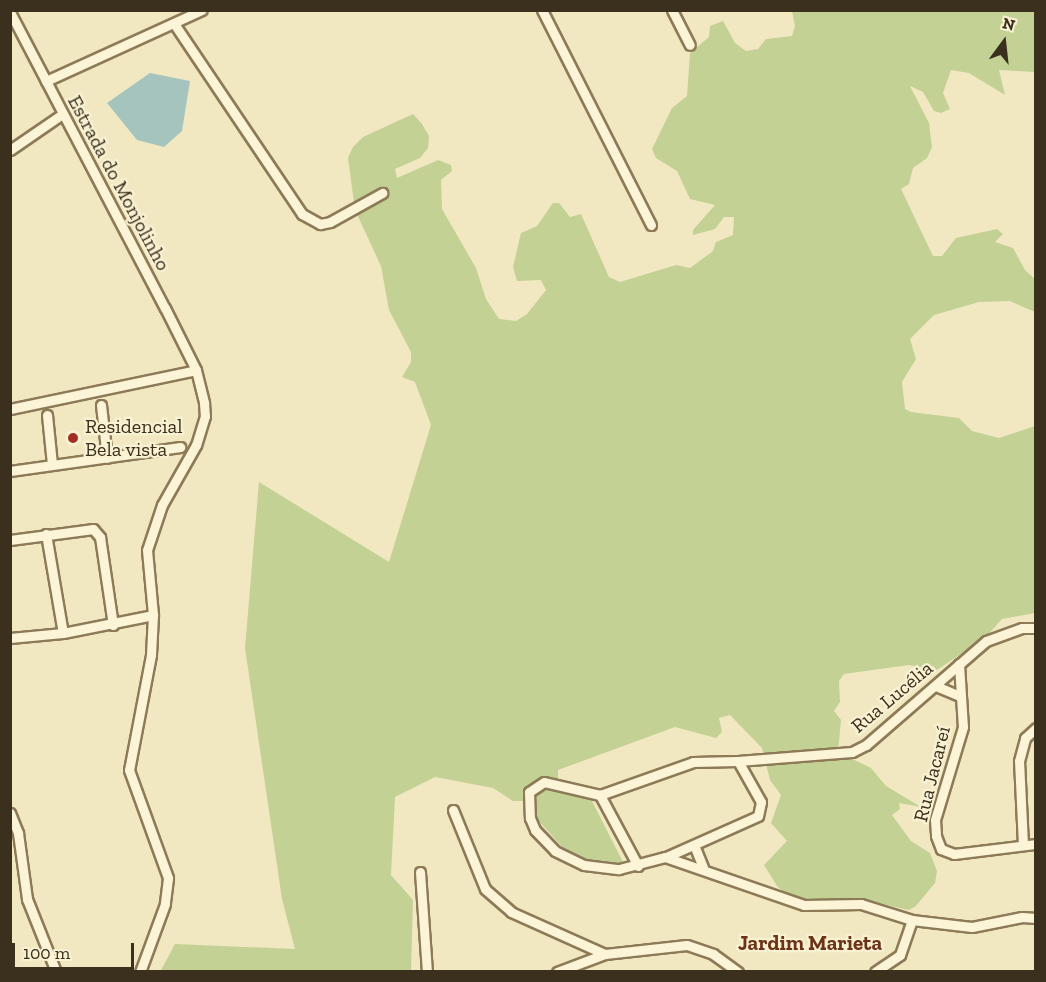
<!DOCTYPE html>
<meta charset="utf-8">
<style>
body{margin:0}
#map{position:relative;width:1046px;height:982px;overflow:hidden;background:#f1e8c2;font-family:"Zilla Slab",serif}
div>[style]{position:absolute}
.green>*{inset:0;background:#c3d195}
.water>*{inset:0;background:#a5c4be}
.roads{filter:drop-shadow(2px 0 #8d7a57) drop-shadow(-2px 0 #8d7a57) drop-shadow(0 2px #8d7a57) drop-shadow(0 -2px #8d7a57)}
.street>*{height:9px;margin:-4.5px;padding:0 4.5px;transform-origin:4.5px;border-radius:4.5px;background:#fbf4d6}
.dots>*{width:16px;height:16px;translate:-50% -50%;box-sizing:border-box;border:3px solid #f8f1d2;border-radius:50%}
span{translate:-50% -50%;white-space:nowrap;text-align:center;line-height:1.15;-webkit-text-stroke:4.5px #f8f1d2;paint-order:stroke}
.street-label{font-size:20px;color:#3b2f1d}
.poi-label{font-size:20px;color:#3b2f1d}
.left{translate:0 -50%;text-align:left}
.neighbourhood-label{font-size:21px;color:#6c3319;font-weight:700}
.frame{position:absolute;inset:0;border:12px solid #3b2f1d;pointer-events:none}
.north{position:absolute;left:974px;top:12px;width:60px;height:60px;-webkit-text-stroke:4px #f8f1d2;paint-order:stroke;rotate:15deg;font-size:16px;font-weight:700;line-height:24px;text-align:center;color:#3b2f1d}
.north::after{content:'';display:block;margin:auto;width:21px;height:27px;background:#3b2f1d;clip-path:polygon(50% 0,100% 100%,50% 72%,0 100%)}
.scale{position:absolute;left:12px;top:943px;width:122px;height:27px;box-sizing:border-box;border:3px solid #3b2f1d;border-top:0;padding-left:8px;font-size:18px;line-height:21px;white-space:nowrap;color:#3b2f1d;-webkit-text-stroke:4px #f8f1d2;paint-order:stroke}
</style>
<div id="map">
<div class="green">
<i style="clip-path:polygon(792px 11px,1035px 11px,1035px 72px,999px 70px,1005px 95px,969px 73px,951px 70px,943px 93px,950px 109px,941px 113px,934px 111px,923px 92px,910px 86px,929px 123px,932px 147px,927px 158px,913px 168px,909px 184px,901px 189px,933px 256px,942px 256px,956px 238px,997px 229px,1003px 234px,995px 242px,1013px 248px,1025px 270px,1036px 280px,1035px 312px,1010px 301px,979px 302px,934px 315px,910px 339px,916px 359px,902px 382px,905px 409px,911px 412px,959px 418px,972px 431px,999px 438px,1035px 426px,1035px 613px,1002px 619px,986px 637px,937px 670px,909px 665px,844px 674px,839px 681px,840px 702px,834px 711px,841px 720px,838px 752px,871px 768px,886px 786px,921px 807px,899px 803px,900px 809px,892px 815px,911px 841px,930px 853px,937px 871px,935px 883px,915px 907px,908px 910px,863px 899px,792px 899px,777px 886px,764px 865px,787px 841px,771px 823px,781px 795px,770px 780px,762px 748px,730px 715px,719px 718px,722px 732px,716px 738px,675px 727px,558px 770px,558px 787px,591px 799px,624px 864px,592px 863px,566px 851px,535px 817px,533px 801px,513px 801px,493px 788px,435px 777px,395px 797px,391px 875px,413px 900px,411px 971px,160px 972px,175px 944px,295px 949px,282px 899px,245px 648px,259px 482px,389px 562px,431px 425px,415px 382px,402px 377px,411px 362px,411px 352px,389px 310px,381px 266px,355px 210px,348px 158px,353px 147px,363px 137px,413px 114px,422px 124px,429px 136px,428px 148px,420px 158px,395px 169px,397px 178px,438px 160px,451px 165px,452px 171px,441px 180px,442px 209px,476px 268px,486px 299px,499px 319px,516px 321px,527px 314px,546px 290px,541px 280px,517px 281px,513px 267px,521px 233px,537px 226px,553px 203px,559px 203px,570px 217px,581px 214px,609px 277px,620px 282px,676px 265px,690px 268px,713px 251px,716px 242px,733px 235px,734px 217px,724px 217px,715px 229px,693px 235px,693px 230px,715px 205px,690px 199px,677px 171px,656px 158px,652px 149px,672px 108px,687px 96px,690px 53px,709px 37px,710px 26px,723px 21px,735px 43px,746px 51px,758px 49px,766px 39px,792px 36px,795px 26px)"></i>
</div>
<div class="water">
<i style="clip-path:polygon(150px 73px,190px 81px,182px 131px,164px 147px,137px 140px,107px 103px)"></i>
</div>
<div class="roads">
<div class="street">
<i style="left:542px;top:10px;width:241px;rotate:63.1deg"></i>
<i style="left:672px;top:10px;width:39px;rotate:63deg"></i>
<i style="left:10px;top:12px;width:334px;rotate:62.4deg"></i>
<i style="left:165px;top:308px;width:69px;rotate:63.4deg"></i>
<i style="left:196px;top:370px;width:34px;rotate:76deg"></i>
<i style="left:204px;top:403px;width:13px;rotate:86deg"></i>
<i style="left:205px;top:416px;width:30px;rotate:107deg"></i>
<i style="left:196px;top:445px;width:69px;rotate:119.5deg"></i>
<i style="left:162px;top:505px;width:47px;rotate:108.4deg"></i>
<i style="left:147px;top:550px;width:65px;rotate:84.7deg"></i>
<i style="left:153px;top:615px;width:40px;rotate:92.9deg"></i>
<i style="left:151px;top:655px;width:117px;rotate:100.8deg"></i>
<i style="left:129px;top:770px;width:115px;rotate:70.1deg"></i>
<i style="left:168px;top:878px;width:26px;rotate:97deg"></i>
<i style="left:165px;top:904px;width:72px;rotate:110.2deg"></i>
<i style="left:175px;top:25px;width:228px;rotate:56.1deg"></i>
<i style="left:302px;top:214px;width:21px;rotate:29deg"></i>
<i style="left:320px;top:224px;width:10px;rotate:-11deg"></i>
<i style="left:330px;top:222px;width:60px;rotate:-29.1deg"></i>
<i style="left:46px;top:81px;width:171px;rotate:-24.5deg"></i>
<i style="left:10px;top:150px;width:62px;rotate:-34.5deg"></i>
<i style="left:101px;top:405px;width:53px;rotate:83.5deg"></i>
<i style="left:10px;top:409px;width:190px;rotate:-11.8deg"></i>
<i style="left:47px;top:415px;width:49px;rotate:84.2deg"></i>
<i style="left:10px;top:471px;width:172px;rotate:-8deg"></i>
<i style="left:46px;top:534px;width:100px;rotate:80.3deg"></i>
<i style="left:10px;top:540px;width:84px;rotate:-7.5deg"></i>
<i style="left:93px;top:529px;width:11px;rotate:49deg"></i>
<i style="left:100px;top:537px;width:89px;rotate:81.6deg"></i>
<i style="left:10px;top:638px;width:53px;rotate:-5.4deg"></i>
<i style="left:63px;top:633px;width:92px;rotate:-11.3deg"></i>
<i style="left:959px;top:664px;width:63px;rotate:86.4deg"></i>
<i style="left:963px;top:727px;width:97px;rotate:106.8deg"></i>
<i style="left:935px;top:820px;width:16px;rotate:86deg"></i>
<i style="left:936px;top:836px;width:14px;rotate:69deg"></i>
<i style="left:941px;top:849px;width:14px;rotate:21deg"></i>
<i style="left:954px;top:854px;width:83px;rotate:-7deg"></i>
<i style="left:936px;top:686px;width:26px;rotate:23deg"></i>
<i style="left:738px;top:761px;width:114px;rotate:-4.5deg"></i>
<i style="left:852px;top:752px;width:16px;rotate:-27deg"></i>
<i style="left:866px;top:745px;width:159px;rotate:-40.9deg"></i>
<i style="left:986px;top:641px;width:38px;rotate:-20deg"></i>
<i style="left:1022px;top:628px;width:14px"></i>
<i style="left:600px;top:795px;width:57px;rotate:-166.9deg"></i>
<i style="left:544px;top:782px;width:18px;rotate:146deg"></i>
<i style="left:529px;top:792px;width:26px;rotate:88deg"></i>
<i style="left:530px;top:818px;width:13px;rotate:67deg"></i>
<i style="left:535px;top:830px;width:29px;rotate:46deg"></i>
<i style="left:555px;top:851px;width:32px;rotate:26deg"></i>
<i style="left:584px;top:865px;width:35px;rotate:7deg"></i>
<i style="left:619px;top:869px;width:48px;rotate:-14.6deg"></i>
<i style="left:665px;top:857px;width:147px;rotate:19.1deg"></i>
<i style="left:804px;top:905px;width:57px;rotate:-1deg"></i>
<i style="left:861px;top:904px;width:53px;rotate:17.4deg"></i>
<i style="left:912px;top:920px;width:37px;rotate:109deg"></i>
<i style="left:900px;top:955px;width:30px;rotate:146deg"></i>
<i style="left:453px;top:810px;width:85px;rotate:67.9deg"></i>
<i style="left:485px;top:889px;width:35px;rotate:41deg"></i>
<i style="left:511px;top:912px;width:103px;rotate:24.1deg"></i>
<i style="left:605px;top:954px;width:82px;rotate:-6.3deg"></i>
<i style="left:687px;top:945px;width:28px;rotate:19deg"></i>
<i style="left:713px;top:954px;width:31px;rotate:36deg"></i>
<i style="left:10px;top:813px;width:22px;rotate:68deg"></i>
<i style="left:18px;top:833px;width:67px;rotate:82.2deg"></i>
<i style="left:27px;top:899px;width:79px;rotate:68.3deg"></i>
<i style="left:694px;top:845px;width:24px;rotate:68deg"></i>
<i style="left:1023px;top:845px;width:84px;rotate:-92.7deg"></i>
<i style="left:1019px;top:761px;width:24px;rotate:-75deg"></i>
<i style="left:1025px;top:738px;width:15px;rotate:-42deg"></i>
<i style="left:638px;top:866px;width:81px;rotate:-118.2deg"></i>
<i style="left:600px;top:795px;width:99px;rotate:-19.5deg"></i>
<i style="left:693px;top:762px;width:45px;rotate:-1.3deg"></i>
<i style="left:738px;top:761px;width:47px;rotate:60.7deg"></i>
<i style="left:761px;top:802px;width:14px;rotate:102deg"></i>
<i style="left:758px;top:816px;width:101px;rotate:156deg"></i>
<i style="left:420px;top:872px;width:100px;rotate:86deg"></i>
<i style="left:912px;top:920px;width:60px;rotate:6.7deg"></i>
<i style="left:972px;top:927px;width:51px;rotate:-11.3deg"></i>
<i style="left:1022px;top:917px;width:14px;rotate:4deg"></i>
<i style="left:557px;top:972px;width:51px;rotate:-20.6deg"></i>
</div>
</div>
<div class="dots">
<i style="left:73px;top:438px;background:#a12f22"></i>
</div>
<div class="street-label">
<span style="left:119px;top:183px;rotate:62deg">Estrada do Monjolinho</span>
<span style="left:892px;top:697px;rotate:-40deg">Rua Lucélia</span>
<span style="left:932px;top:774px;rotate:-76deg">Rua Jacareí</span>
</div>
<div class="poi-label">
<span class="left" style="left:85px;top:438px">Residencial<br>Bela vista</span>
</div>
<div class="neighbourhood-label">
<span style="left:810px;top:943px">Jardim Marieta</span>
</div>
<div class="frame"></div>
<div class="north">N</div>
<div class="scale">100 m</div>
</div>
